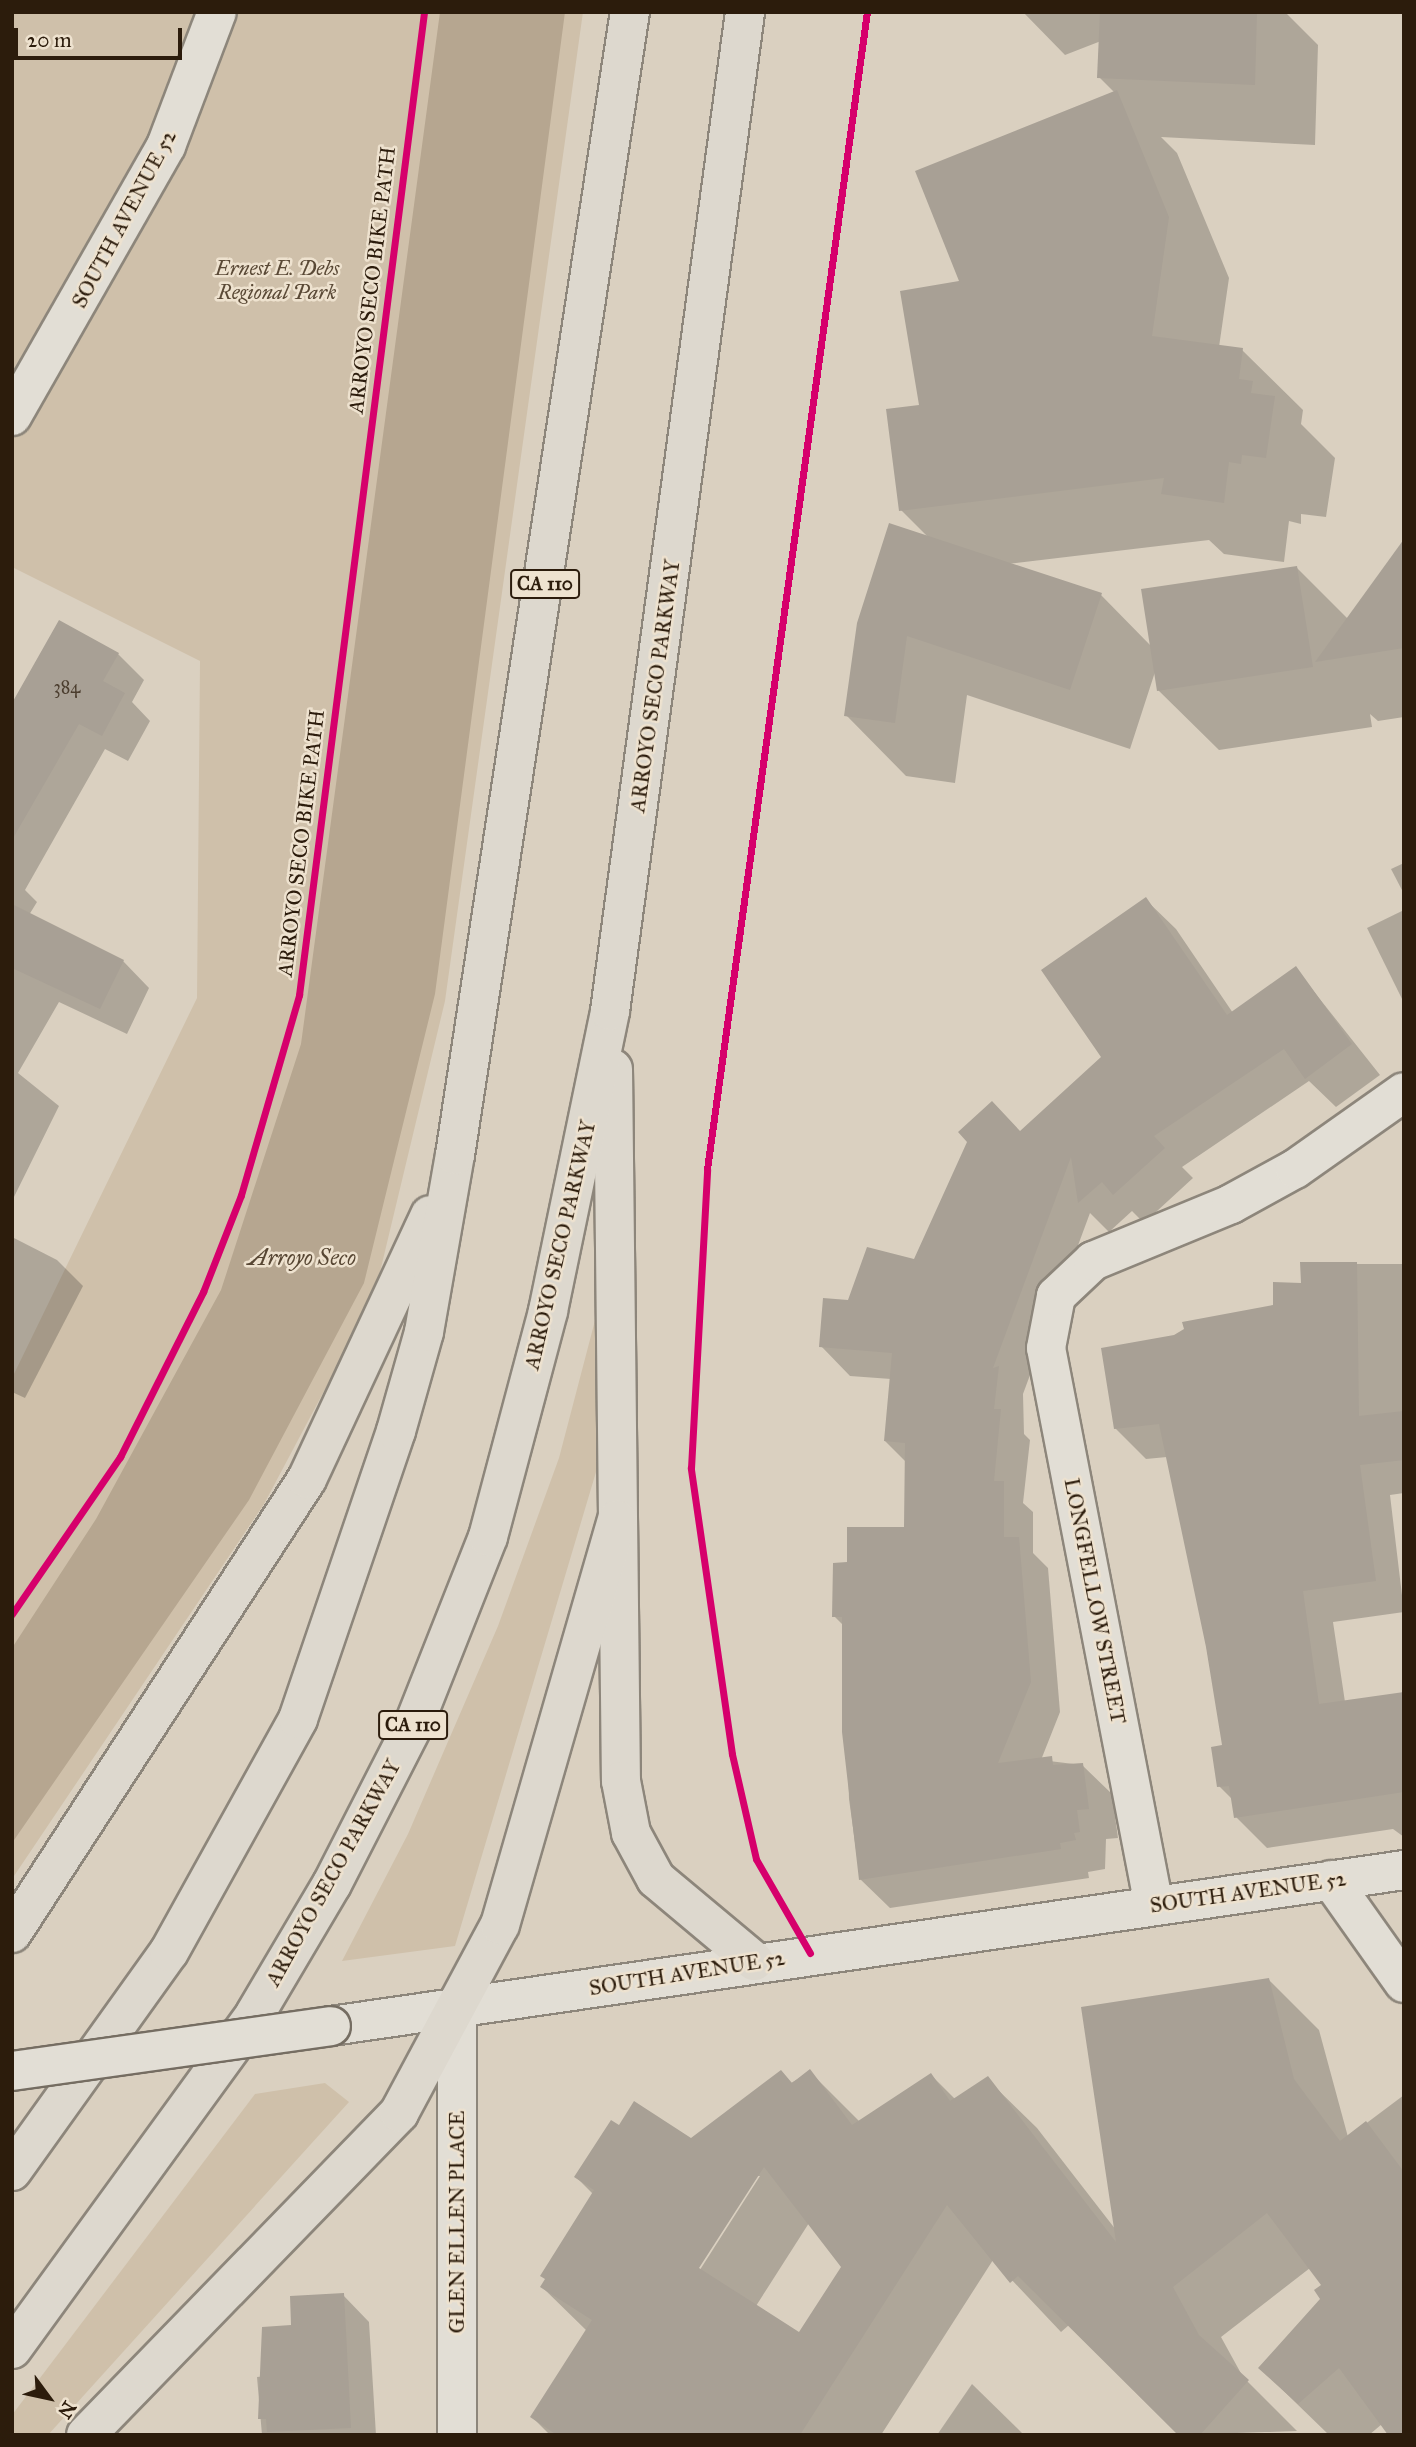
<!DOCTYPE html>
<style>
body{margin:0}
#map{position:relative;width:1416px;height:2447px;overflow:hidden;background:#dad0c0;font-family:"IM FELL Great Primer",serif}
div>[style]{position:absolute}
.green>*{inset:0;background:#cfc0aa}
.water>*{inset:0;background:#b6a690}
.shadow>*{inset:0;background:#0003}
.building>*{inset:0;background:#a8a095}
.roads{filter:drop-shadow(2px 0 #8d867b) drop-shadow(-2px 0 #8d867b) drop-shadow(0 2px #8d867b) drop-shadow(0 -2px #8d867b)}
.street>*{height:38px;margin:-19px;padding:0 19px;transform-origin:19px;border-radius:19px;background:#e2ded5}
.secondary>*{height:38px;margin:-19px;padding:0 19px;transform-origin:19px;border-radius:19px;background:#e2ded5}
.highway>*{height:38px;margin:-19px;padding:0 19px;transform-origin:19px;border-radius:19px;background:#ddd8ce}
.bridges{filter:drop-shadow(2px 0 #756d62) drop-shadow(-2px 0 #756d62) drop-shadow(0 2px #756d62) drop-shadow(0 -2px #756d62)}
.secondary-bridge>*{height:38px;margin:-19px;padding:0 19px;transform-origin:19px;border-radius:19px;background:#e2ded5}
.cycleway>*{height:7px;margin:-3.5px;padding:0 3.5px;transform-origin:3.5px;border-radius:3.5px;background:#d6006c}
span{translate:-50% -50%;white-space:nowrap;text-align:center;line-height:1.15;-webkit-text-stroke:5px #eee2cf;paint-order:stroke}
.number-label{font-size:18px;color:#4b3d2e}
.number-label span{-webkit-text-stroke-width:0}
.shield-label span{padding:2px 5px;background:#eee2cf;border:2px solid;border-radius:5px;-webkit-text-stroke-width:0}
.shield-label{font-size:19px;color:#2c1c0c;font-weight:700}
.street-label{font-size:21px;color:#2c1c0c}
.park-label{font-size:21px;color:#5a4936;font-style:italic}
.water-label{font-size:23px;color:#574633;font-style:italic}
.frame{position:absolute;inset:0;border:14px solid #2c1c0c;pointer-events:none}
.north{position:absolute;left:14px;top:2363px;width:70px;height:70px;-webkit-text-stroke:5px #eee2cf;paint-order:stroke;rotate:123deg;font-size:19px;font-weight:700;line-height:28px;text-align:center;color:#2c1c0c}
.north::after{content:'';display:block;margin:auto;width:24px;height:32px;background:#2c1c0c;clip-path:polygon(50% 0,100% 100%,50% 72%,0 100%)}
.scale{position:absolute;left:14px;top:28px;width:168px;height:32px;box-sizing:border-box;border:4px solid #2c1c0c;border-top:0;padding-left:9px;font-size:21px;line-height:24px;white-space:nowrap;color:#2c1c0c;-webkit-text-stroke:5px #eee2cf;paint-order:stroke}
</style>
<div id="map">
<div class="green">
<i style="clip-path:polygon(12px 12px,583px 12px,445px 1001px,374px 1297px,264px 1504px,12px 1879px,12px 1378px,197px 998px,200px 661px,12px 567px)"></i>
<i style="clip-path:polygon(598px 1309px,596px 1472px,455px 1946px,342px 1961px,408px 1834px,498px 1626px,559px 1458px)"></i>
<i style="clip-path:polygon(325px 2083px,349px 2102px,48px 2435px,12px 2435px,12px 2415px,255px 2094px)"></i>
</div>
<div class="water">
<i style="clip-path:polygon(440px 12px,565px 12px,435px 994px,364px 1283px,249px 1500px,12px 1843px,12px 1648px,96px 1519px,221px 1290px,301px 1044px)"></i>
</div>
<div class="shadow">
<i style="clip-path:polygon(1023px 12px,1285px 12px,1318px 45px,1315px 145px,1161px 137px,1177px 153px,1229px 278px,1219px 347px,1242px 350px,1303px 410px,1301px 424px,1335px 458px,1326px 517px,1301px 514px,1301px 524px,1289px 521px,1284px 562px,1224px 554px,1209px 540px,1008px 564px,1101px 595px,1151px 646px,1297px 568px,1348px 619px,1404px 552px,1404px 717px,1378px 721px,1370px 714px,1372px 727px,1219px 750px,1158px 690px,1155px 672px,1130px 749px,967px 695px,955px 783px,906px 776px,846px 715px,929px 538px,901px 510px,921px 407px,961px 283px,1115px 93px,1099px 77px,1101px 41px,1065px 55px)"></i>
<i style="clip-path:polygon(118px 654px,144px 680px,132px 702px,150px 721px,128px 761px,105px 749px,25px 890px,37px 902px,29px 915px,123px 961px,149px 988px,127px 1034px,59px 1002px,18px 1073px,59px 1106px,12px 1201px,12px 707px)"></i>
<i style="clip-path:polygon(1404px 863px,1404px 894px,1391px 869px)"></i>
<i style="clip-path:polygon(1146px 900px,1176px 929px,1233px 1013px,1296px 969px,1380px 1075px,1336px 1107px,1309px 1081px,1182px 1167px,1193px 1178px,1144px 1223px,1132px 1211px,1109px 1232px,1090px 1213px,1023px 1394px,1024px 1434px,1030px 1440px,1023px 1503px,1033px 1512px,1033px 1553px,1048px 1568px,1060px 1712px,1041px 1760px,1082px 1765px,1112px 1794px,1118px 1838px,1106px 1839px,1105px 1869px,1088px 1872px,1089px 1878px,890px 1908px,860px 1879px,849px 1799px,844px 1626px,834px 1616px,849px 1564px,906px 1528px,906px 1462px,885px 1441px,891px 1379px,850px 1376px,821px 1346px,849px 1302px,915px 1261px,1021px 1133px,1103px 1058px)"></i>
<i style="clip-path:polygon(1404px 910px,1404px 1003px,1367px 928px)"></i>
<i style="clip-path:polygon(12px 1237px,57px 1260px,83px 1286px,25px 1398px,12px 1392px)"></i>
<i style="clip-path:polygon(1302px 1264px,1404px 1264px,1404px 1493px,1390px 1495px,1404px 1612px,1333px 1622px,1345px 1702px,1404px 1694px,1404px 1837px,1393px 1829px,1267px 1848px,1236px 1817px,1233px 1800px,1219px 1786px,1224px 1746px,1179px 1491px,1167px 1457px,1146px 1459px,1115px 1428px,1174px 1337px,1275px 1306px,1302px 1285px)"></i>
<i style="clip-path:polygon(evenodd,1269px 1980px,1319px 2030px,1348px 2137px,1404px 2095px,1404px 2203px,1382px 2424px,1369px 2435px,1329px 2435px,1260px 2368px,1322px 2299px,1323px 2285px,1310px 2268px,1221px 2337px,1243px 2377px,1297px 2431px,1181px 2435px,1069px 2325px,1061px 2332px,993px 2260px,881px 2435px,550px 2435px,532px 2417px,587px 2331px,542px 2287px,593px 2194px,576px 2177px,619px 2127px,691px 2141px,810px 2072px,860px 2122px,931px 2075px,956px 2100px,987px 2079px,1037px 2128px,1116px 2230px,1269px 1980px,756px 2176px,760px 2176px,696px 2276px,693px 2275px,756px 2176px,1269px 1980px,809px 2223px,843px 2267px,800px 2334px,756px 2306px,809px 2223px)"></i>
<i style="clip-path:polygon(343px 2295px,369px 2322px,376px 2435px,262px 2435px,257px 2377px,266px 2376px,293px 2327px)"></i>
<i style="clip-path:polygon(972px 2384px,1022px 2433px,1024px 2435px,937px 2435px)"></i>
</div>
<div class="building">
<i style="clip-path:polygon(1100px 12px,1257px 12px,1255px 85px,1097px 78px)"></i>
<i style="clip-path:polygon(1117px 90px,1169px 217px,1152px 336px,1243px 348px,1239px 379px,1253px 381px,1251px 393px,1275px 396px,1266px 458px,1242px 455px,1241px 464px,1229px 462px,1224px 503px,1161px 494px,1164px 478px,899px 511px,886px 409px,919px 405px,900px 291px,959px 281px,915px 171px)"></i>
<i style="clip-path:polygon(889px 523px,1102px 593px,1070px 690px,907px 636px,895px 723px,844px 716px,857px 623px)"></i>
<i style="clip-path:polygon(1404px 539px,1404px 648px,1315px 662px)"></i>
<i style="clip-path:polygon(1297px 566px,1313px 667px,1157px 691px,1141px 589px)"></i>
<i style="clip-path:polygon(59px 620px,119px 653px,103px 681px,125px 693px,102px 736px,79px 724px,12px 840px,12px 703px)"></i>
<i style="clip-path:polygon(1146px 897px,1227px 1015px,1296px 966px,1352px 1044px,1305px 1079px,1284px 1049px,1154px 1136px,1165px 1148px,1113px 1195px,1102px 1182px,1078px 1203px,1071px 1157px,993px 1368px,999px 1366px,994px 1409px,1001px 1409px,994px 1481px,1004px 1481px,1004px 1537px,1019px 1537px,1031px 1682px,998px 1763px,1052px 1756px,1053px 1765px,1083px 1763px,1089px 1809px,1077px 1810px,1080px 1832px,1074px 1833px,1076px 1840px,1060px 1843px,1061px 1849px,859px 1880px,842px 1732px,842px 1617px,832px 1617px,833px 1563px,847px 1562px,847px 1527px,904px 1527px,905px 1443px,884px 1441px,892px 1353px,819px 1347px,823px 1298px,848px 1300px,867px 1247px,914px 1259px,967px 1142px,958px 1132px,992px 1101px,1020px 1131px,1101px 1057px,1041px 970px)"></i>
<i style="clip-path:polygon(12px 904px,124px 960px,100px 1009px,12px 968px)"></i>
<i style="clip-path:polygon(1300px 1262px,1357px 1262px,1359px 1416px,1404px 1411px,1404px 1460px,1360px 1465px,1376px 1581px,1303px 1591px,1319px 1704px,1404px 1692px,1404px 1792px,1234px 1818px,1229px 1786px,1217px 1787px,1211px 1747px,1222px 1745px,1206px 1647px,1159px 1424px,1114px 1429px,1101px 1348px,1174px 1335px,1184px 1329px,1182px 1322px,1273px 1305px,1273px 1282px,1301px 1283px)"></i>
<i style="clip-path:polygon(evenodd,1269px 1978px,1294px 2079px,1340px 2141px,1366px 2121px,1404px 2172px,1404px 2435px,1388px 2435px,1339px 2368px,1298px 2404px,1258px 2368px,1320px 2299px,1314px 2290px,1321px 2285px,1267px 2213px,1173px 2287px,1199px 2335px,1249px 2380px,1200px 2435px,1178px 2435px,1018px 2276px,1010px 2283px,947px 2205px,800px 2435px,557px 2435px,530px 2417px,592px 2320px,540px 2287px,545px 2279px,540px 2276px,594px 2190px,574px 2177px,611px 2120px,619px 2125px,634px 2101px,691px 2138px,781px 2070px,792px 2083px,810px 2069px,852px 2125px,931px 2073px,950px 2101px,988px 2076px,1116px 2242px,1081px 2007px,1269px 1978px,764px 2167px,841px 2267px,799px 2332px,699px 2268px,764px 2167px)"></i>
<i style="clip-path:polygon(344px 2293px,351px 2428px,267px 2432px,266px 2419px,258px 2419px,262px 2327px,291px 2325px,290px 2296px)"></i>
</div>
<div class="roads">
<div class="street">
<i style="left:1331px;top:1880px;width:126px;rotate:54.7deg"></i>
<i style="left:1154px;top:1906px;width:568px;rotate:-100.95deg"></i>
<i style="left:1046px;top:1348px;width:53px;rotate:-79.1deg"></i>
<i style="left:1056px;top:1296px;width:51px;rotate:-43.4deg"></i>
<i style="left:1093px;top:1261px;width:149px;rotate:-22.4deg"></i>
<i style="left:1231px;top:1204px;width:73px;rotate:-28.7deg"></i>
<i style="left:1295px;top:1169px;width:133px;rotate:-35.2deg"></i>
<i style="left:457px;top:2010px;width:425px;rotate:90deg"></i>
</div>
<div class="secondary">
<i style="left:12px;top:416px;width:311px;rotate:-60.3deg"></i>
<i style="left:166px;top:146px;width:143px;rotate:-69.2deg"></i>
<i style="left:331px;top:2026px;width:1084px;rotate:-8.27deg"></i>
</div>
<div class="highway">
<i style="left:613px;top:1069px;width:712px;rotate:89.36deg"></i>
<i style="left:621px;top:1781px;width:53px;rotate:79.1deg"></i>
<i style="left:631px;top:1833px;width:52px;rotate:61.5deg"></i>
<i style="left:656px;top:1879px;width:128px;rotate:39.9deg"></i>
<i style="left:12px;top:1933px;width:541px;rotate:-56.99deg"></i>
<i style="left:307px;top:1479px;width:291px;rotate:-65deg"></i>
<i style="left:12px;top:2171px;width:269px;rotate:-54.4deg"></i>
<i style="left:169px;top:1952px;width:266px;rotate:-61deg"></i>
<i style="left:298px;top:1719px;width:304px;rotate:-71.2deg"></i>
<i style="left:396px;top:1431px;width:103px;rotate:-74.2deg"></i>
<i style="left:424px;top:1332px;width:180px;rotate:-80.1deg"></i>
<i style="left:455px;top:1155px;width:1156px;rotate:-81.3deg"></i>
<i style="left:12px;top:2349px;width:414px;rotate:-54deg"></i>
<i style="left:255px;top:2014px;width:151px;rotate:-59.4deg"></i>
<i style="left:332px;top:1884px;width:180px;rotate:-62.9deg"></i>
<i style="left:414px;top:1724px;width:201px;rotate:-68.4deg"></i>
<i style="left:488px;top:1537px;width:234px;rotate:-75.1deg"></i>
<i style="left:548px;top:1311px;width:306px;rotate:-78.3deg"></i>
<i style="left:610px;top:1011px;width:1008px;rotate:-82.3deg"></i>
<i style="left:86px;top:2435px;width:449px;rotate:-45.8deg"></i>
<i style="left:399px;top:2113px;width:213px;rotate:-61.8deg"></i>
<i style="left:500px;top:1925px;width:422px;rotate:-73.9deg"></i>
</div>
</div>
<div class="bridges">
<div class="secondary-bridge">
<i style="left:12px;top:2071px;width:322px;rotate:-8deg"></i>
</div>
</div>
<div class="cycleway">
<i style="left:12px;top:1614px;width:191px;rotate:-55.5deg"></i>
<i style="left:120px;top:1457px;width:185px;rotate:-63.3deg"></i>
<i style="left:203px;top:1292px;width:104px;rotate:-68.6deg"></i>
<i style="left:241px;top:1195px;width:208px;rotate:-73.8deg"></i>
<i style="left:299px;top:995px;width:991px;rotate:-82.75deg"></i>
<i style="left:810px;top:1953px;width:108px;rotate:-119.9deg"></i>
<i style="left:756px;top:1859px;width:108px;rotate:-102.9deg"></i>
<i style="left:732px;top:1754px;width:289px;rotate:-98.2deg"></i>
<i style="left:691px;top:1468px;width:299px;rotate:-86.9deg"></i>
<i style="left:707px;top:1169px;width:1168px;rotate:-82.13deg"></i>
</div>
<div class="number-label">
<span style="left:67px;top:687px">384</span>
</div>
<div class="shield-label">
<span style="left:545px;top:584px">CA 110</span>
<span style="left:413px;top:1725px">CA 110</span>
</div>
<div class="street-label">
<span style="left:124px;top:219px;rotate:-62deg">SOUTH AVENUE 52</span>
<span style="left:372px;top:280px;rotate:-83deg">ARROYO SECO BIKE PATH</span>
<span style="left:655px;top:686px;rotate:-82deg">ARROYO SECO PARKWAY</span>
<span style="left:301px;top:843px;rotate:-83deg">ARROYO SECO BIKE PATH</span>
<span style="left:560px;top:1245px;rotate:-77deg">ARROYO SECO PARKWAY</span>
<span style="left:1095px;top:1601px;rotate:79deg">LONGFELLOW STREET</span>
<span style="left:333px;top:1873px;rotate:-61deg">ARROYO SECO PARKWAY</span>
<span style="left:1248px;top:1892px;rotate:-8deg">SOUTH AVENUE 52</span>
<span style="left:687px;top:1973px;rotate:-9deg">SOUTH AVENUE 52</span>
<span style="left:457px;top:2222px;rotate:-90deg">GLEN ELLEN PLACE</span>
</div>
<div class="park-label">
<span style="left:277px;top:280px">Ernest E. Debs<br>Regional Park</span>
</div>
<div class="water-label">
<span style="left:302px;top:1257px">Arroyo Seco</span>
</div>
<div class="frame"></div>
<div class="north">N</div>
<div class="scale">20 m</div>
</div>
